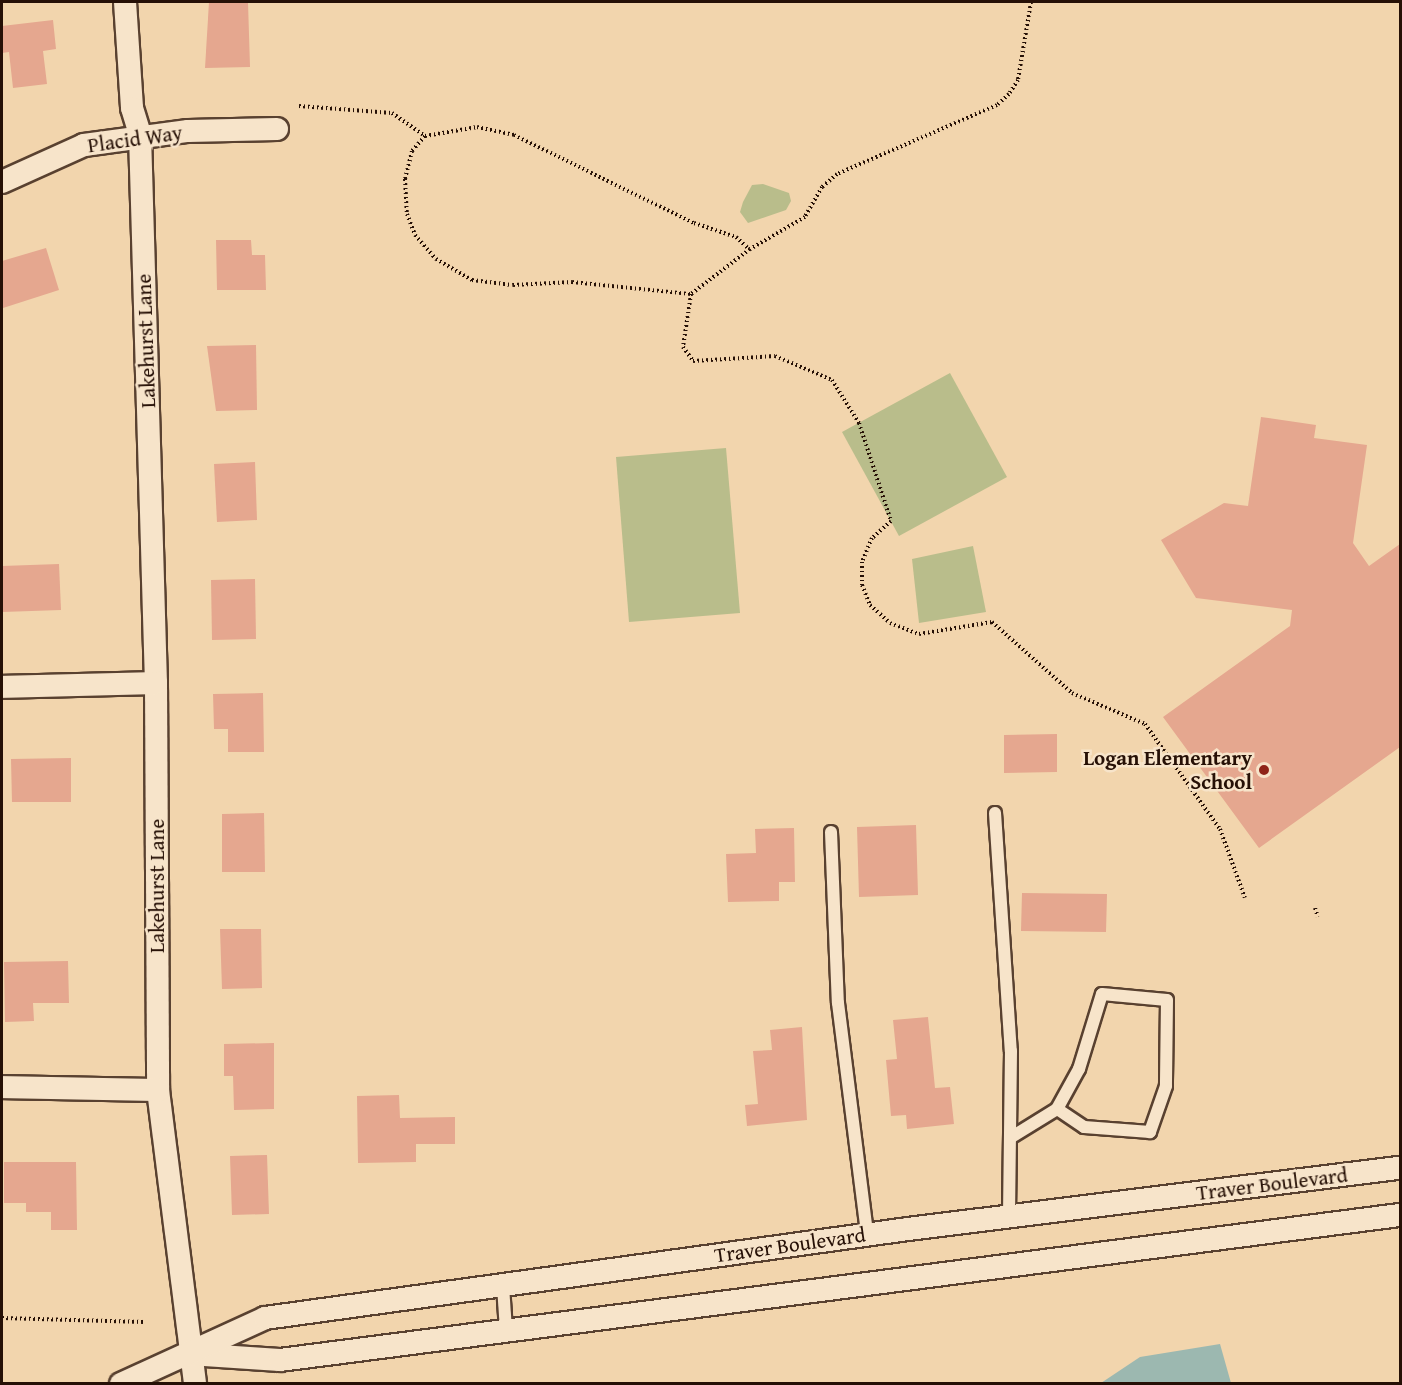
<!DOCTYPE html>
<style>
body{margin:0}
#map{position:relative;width:1402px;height:1385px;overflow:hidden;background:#f2d5ad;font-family:"Gentium Book Plus",serif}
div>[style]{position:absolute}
.green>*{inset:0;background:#b9bd8b}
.water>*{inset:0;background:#9cb8b0}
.building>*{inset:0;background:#e5a78f}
.path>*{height:4px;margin-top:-2px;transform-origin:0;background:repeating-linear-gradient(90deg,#261006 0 1.5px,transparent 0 4.5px)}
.roads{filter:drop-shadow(2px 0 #594130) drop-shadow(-2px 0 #594130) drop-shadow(0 2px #594130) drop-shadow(0 -2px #594130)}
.service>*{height:12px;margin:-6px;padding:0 6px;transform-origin:6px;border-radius:6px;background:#f7e4ca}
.minor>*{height:22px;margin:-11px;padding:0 11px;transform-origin:11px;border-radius:11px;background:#f7e4ca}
.dots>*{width:16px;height:16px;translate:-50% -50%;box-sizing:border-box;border:3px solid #f7e4ca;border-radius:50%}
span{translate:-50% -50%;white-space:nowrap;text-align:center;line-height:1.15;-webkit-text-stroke:5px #f7e4ca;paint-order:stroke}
.street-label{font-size:21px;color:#261006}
.poi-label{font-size:21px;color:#261006;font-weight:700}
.right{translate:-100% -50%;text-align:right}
.frame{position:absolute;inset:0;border:3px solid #261006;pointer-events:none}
</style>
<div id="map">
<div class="green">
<i style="clip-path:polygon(763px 184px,789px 193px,791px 201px,786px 210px,748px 223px,740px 212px,743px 202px,752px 185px)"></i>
<i style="clip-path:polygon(950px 373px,1007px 477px,899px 536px,842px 432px)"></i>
<i style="clip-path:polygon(726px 448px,740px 613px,629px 622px,616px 457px)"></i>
<i style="clip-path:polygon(973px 546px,986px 612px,919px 623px,912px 559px)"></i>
</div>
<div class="water">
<i style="clip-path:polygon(1220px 1344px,1231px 1383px,1101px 1383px,1140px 1357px)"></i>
</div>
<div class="building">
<i style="clip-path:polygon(209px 2px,248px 2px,250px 67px,205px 68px)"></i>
<i style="clip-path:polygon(53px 20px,56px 49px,43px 51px,47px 84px,13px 88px,9px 52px,2px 53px,2px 26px)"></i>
<i style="clip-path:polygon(216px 240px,251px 240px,252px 255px,265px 255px,266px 290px,217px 290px)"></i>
<i style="clip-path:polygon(46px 248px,59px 290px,3px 308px,2px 261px)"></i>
<i style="clip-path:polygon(256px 345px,257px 410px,216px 411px,207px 346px)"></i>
<i style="clip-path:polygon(1261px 417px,1316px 425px,1314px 438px,1367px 445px,1353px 543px,1369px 566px,1400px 544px,1400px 747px,1259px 848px,1163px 717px,1290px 626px,1292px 610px,1196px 598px,1161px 540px,1224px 503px,1248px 506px)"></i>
<i style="clip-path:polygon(255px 462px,257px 520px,217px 522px,214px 464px)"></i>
<i style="clip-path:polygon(59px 564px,61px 610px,2px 612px,2px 566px)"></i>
<i style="clip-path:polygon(255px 579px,256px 639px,212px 640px,211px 580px)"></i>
<i style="clip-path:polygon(263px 693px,264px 752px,228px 752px,228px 729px,214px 729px,213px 694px)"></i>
<i style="clip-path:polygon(1057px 734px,1057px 772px,1004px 773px,1004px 735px)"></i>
<i style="clip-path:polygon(71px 758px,71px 802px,12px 802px,11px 759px)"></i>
<i style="clip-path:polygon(264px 813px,265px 872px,222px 872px,222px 814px)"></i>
<i style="clip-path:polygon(916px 825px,918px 895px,859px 897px,857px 827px)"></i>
<i style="clip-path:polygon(794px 828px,795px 882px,779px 882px,779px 901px,728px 902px,726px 854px,756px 853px,755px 829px)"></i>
<i style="clip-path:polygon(1022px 893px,1107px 894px,1106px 932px,1021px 931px)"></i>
<i style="clip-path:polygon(220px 929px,261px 929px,262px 988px,222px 989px)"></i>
<i style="clip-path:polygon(68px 961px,69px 1003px,33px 1003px,34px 1021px,5px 1022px,4px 962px)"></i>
<i style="clip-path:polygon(928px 1017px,935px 1088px,950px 1087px,954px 1124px,907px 1129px,906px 1115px,891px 1116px,886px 1060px,897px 1059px,893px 1020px)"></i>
<i style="clip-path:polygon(802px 1027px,807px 1120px,747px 1126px,745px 1105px,758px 1104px,753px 1051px,772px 1050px,770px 1030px)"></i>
<i style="clip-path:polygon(274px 1043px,274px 1109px,234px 1110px,233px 1076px,224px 1076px,224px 1044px)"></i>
<i style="clip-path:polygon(399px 1095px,400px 1118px,455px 1117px,455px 1144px,416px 1144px,416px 1162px,358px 1163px,357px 1096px)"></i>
<i style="clip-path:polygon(267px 1155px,269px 1214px,232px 1215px,230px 1156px)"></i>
<i style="clip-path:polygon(4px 1162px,76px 1162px,77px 1230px,51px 1230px,51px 1212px,26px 1212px,26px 1203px,4px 1203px)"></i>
</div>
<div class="path">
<i style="left:1031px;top:2px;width:79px;rotate:99.5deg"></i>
<i style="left:1018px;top:80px;width:17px;rotate:123deg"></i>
<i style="left:1009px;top:94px;width:16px;rotate:137deg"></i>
<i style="left:997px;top:105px;width:174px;rotate:156.7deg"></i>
<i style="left:837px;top:174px;width:20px;rotate:139deg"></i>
<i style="left:822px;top:187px;width:34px;rotate:120deg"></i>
<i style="left:805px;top:217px;width:64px;rotate:149.8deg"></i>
<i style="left:750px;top:249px;width:74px;rotate:142.7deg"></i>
<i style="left:691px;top:294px;width:54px;rotate:98.6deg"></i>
<i style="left:683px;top:347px;width:17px;rotate:54deg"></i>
<i style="left:693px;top:361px;width:82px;rotate:-3.5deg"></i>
<i style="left:775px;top:356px;width:62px;rotate:22.8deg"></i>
<i style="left:832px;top:380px;width:51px;rotate:57.9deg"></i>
<i style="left:859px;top:423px;width:103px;rotate:71.9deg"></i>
<i style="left:891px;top:521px;width:25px;rotate:138deg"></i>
<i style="left:872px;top:538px;width:26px;rotate:113deg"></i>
<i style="left:862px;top:562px;width:23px;rotate:90deg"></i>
<i style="left:862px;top:585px;width:22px;rotate:68deg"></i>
<i style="left:870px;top:605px;width:27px;rotate:42deg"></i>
<i style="left:890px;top:623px;width:31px;rotate:21deg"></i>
<i style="left:919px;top:634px;width:74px;rotate:-9.3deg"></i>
<i style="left:992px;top:622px;width:107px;rotate:41.6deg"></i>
<i style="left:1072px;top:693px;width:79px;rotate:23deg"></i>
<i style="left:1145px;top:724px;width:129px;rotate:54.5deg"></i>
<i style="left:1220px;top:829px;width:73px;rotate:70.1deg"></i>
<i style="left:299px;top:106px;width:93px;rotate:4.3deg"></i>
<i style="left:392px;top:113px;width:40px;rotate:34.9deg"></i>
<i style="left:425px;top:136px;width:53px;rotate:-9.8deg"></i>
<i style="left:477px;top:127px;width:38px;rotate:12deg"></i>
<i style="left:514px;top:135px;width:200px;rotate:26.1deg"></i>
<i style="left:694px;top:223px;width:44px;rotate:18.4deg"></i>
<i style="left:736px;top:237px;width:18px;rotate:43deg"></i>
<i style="left:425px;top:136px;width:20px;rotate:131deg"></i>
<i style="left:412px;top:151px;width:29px;rotate:104deg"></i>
<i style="left:405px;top:179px;width:35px;rotate:87deg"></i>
<i style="left:407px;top:214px;width:22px;rotate:69deg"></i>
<i style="left:415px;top:235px;width:32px;rotate:49deg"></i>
<i style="left:436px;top:259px;width:42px;rotate:30.3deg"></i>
<i style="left:472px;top:280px;width:41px;rotate:7deg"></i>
<i style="left:513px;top:285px;width:59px;rotate:-2.9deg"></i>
<i style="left:572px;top:282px;width:120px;rotate:5.8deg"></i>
<i style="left:1315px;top:908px;width:9px;rotate:72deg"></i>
<i style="left:2px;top:1318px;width:142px;rotate:1.6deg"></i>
</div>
<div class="roads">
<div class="service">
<i style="left:995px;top:813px;width:239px;rotate:86.2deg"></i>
<i style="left:1011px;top:1051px;width:165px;rotate:90.7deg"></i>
<i style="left:831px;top:832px;width:171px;rotate:87.7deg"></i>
<i style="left:838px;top:1003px;width:233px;rotate:82.8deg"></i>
<i style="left:1010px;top:1138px;width:55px;rotate:-31.7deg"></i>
<i style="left:1057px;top:1109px;width:46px;rotate:-61.2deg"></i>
<i style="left:1079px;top:1069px;width:78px;rotate:-73deg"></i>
<i style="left:1102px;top:994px;width:65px;rotate:5.3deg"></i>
<i style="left:1167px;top:1000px;width:86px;rotate:90.7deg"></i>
<i style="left:1166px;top:1086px;width:49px;rotate:109.2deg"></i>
<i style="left:1150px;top:1132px;width:66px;rotate:-175.7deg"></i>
<i style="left:1084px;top:1127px;width:32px;rotate:-146deg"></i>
<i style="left:503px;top:1286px;width:44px;rotate:86.1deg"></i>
</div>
<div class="minor">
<i style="left:125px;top:2px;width:106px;rotate:86.2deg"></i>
<i style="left:132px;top:108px;width:28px;rotate:73deg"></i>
<i style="left:140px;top:135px;width:548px;rotate:88.33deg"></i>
<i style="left:156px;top:683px;width:407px;rotate:89.7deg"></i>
<i style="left:158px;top:1090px;width:296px;rotate:82.8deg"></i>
<i style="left:2px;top:182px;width:90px;rotate:-24.3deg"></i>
<i style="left:84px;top:145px;width:105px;rotate:-7.7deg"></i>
<i style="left:188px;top:131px;width:89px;rotate:-1.3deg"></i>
<i style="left:2px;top:687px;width:154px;rotate:-1.5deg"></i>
<i style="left:2px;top:1087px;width:156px;rotate:1.1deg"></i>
<i style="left:189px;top:1354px;width:91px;rotate:3.8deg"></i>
<i style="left:280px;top:1360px;width:1129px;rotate:-7.38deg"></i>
<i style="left:121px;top:1384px;width:158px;rotate:-24.6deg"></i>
<i style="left:265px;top:1318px;width:649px;rotate:-7.88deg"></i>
<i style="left:908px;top:1229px;width:496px;rotate:-7.1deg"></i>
</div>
</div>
<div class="dots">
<i style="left:1264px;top:770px;background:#8f2418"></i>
</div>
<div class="street-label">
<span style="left:135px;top:139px;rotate:-8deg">Placid Way</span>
<span style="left:146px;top:341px;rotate:-92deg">Lakehurst Lane</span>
<span style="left:157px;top:886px;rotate:-90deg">Lakehurst Lane</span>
<span style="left:1272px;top:1184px;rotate:-7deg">Traver Boulevard</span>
<span style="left:790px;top:1245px;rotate:-8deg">Traver Boulevard</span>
</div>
<div class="poi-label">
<span class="right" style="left:1252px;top:770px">Logan Elementary<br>School</span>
</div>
<div class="frame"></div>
</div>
